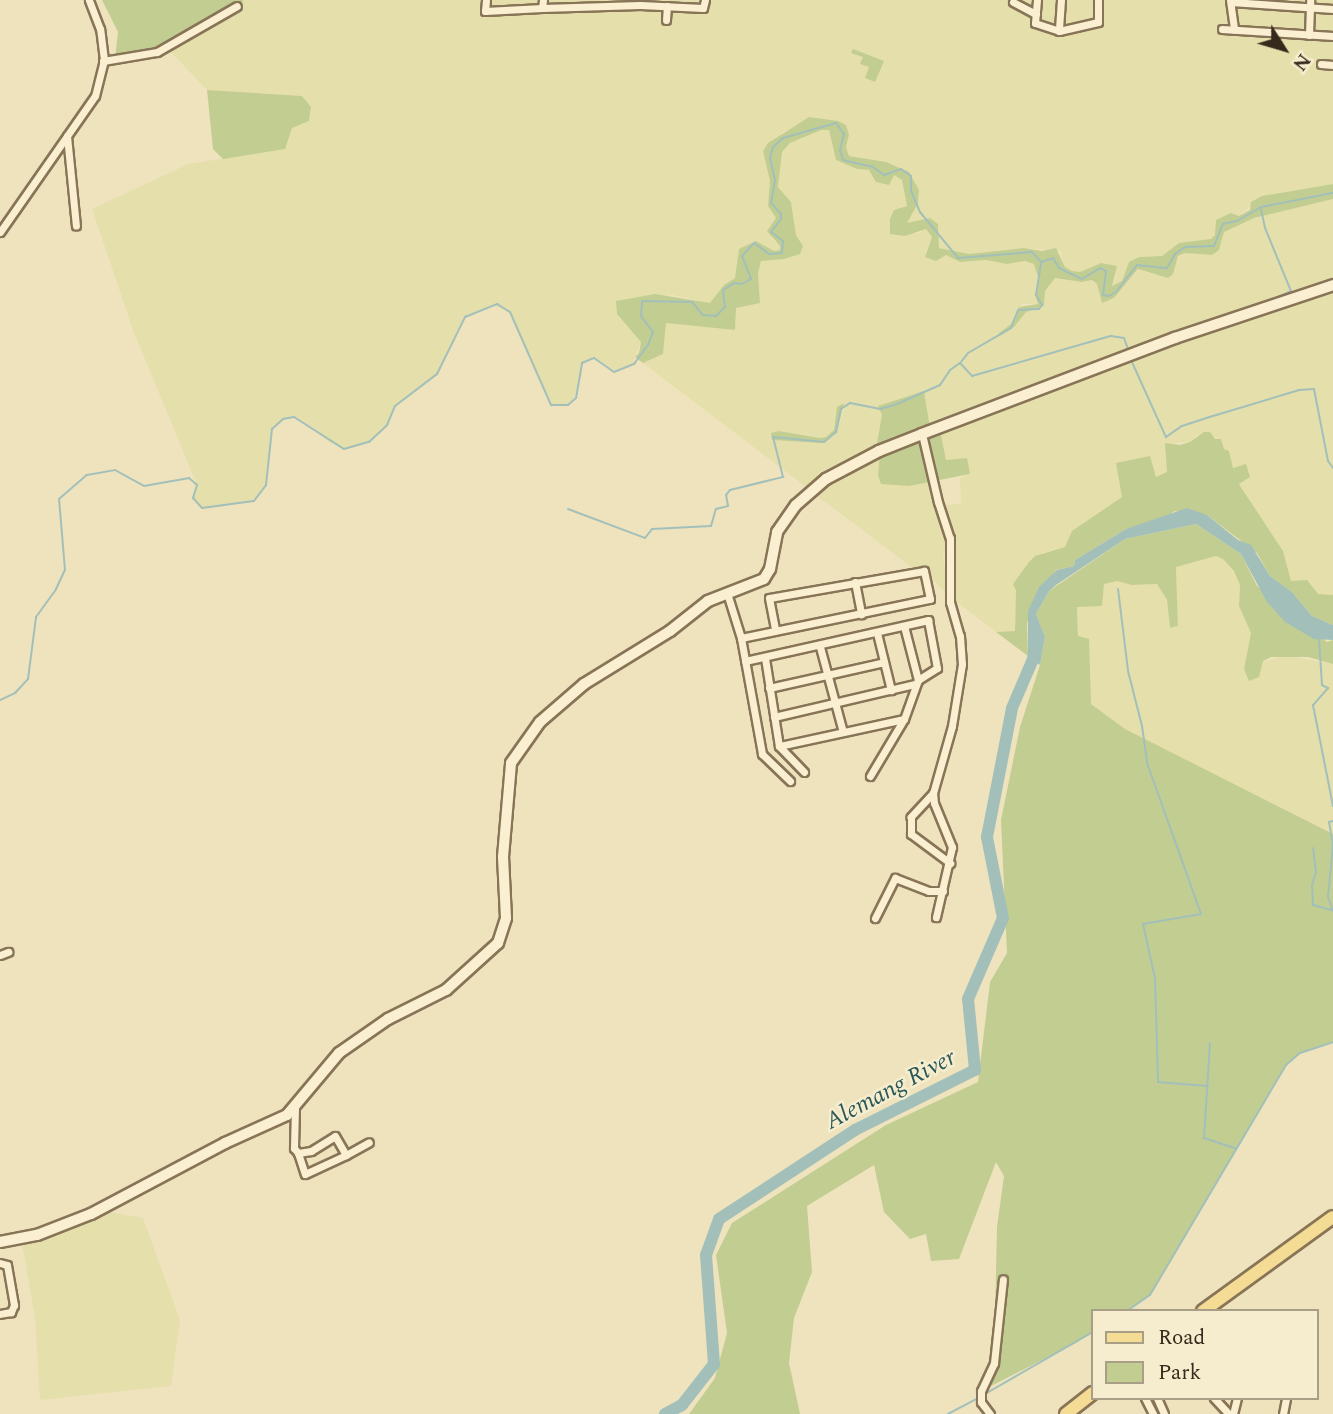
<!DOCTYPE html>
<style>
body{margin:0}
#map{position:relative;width:1333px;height:1414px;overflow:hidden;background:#efe3be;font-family:Spectral,serif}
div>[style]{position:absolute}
.farmland>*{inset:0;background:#e5dfab}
.green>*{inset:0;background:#c2cd92}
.water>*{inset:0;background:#a2c0b9}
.stream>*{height:2px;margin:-1px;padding:0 1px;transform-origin:1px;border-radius:1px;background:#a2c0b9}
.river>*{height:12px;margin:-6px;padding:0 6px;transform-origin:6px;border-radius:6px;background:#a2c0b9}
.roads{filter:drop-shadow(2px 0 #887457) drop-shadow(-2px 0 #887457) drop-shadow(0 2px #887457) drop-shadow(0 -2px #887457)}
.street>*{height:7px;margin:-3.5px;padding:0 3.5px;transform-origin:3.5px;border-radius:3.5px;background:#faf0d1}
.secondary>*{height:10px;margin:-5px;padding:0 5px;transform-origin:5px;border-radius:5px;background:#faf0d1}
.primary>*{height:12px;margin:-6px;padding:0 6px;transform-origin:6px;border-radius:6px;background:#f4dc94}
span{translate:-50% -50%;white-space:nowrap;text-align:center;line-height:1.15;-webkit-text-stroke:5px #f6edce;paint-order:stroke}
.water-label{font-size:24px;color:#2a5757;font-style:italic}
.legend{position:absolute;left:1091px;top:1309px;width:228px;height:91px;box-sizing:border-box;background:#f6edce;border:2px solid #a99f87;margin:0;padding:9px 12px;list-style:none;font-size:21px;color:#362a1c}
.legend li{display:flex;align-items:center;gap:14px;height:35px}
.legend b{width:35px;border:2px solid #a99f87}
.north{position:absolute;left:1249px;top:14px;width:70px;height:70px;-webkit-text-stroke:5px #f6edce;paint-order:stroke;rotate:127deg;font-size:19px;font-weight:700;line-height:28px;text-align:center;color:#362a1c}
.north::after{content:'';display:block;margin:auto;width:24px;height:32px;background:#362a1c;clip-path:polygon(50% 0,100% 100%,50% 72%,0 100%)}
</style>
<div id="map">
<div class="farmland">
<i style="clip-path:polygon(244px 0,1333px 0,1333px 184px,1262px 196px,1239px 216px,1231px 213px,1211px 240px,1179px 243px,1162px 256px,1139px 257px,1126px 269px,1122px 281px,1112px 286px,1116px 275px,1108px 264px,1101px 263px,1080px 272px,1072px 271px,1065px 267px,1060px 251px,1024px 248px,969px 254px,939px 248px,938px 224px,931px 219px,907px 224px,907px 219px,918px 203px,919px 190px,909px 172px,887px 162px,849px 156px,846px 147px,849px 135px,838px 121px,809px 117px,782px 133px,763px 151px,770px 181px,768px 206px,776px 218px,771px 238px,780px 246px,780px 250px,774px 251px,756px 241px,735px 278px,724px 285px,710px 304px,673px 295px,636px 297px,617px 314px,641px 342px,632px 365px,616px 371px,595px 359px,582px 363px,582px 375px,573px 400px,566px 405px,551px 405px,510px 312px,494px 306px,465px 317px,435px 376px,395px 406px,387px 425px,369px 442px,345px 449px,329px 442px,316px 429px,295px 417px,283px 419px,273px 428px,266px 483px,254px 501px,202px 508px,193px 498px,197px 485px,133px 330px,92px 209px,188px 164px,284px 149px,291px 128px,310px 121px,311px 107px,302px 96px,207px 90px,166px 47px)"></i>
<i style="clip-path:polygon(evenodd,821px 130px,829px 130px,836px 160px,856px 169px,894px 174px,902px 180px,907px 206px,894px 210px,917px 234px,926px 229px,932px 237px,926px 251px,946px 255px,960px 262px,986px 260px,1007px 264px,1025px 261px,1035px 264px,1039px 280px,1035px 294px,1038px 304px,1023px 304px,1016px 310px,1011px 324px,999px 333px,1020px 319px,1026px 312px,1044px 306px,1045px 291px,1055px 278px,1082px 282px,1091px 280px,1097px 284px,1102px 303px,1114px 298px,1139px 269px,1155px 275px,1185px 253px,1212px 255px,1222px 242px,1223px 232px,1254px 218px,1333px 199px,1333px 282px,930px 428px,924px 391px,887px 403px,876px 449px,810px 490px,643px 363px,663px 354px,666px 323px,735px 330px,736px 308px,760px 302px,758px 273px,761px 261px,784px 259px,803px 246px,796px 235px,791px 202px,778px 187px,782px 152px,790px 143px,821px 130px,837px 407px,844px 408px,837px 432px,821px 443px,772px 440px,779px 431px,819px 439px,826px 437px,834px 431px,837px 407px)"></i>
<i style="clip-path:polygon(1333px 288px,1333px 595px,1318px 594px,1291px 581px,1283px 551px,1239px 483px,1246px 465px,1233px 468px,1229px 451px,1224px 449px,1221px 439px,1197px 435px,1190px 442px,1174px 443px,1167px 473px,1156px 477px,1150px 456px,1122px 497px,1072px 531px,1065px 547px,1042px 553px,1013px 584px,1016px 590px,1015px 631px,996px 632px,953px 599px,951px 561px,942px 506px,961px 503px,960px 478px,970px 474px,946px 460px,940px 430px,1091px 376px,1162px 346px)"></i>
<i style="clip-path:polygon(880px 453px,878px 475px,909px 486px,930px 481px,948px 542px,948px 552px,943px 554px,949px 596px,924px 571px,910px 566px,813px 493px)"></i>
<i style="clip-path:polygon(1216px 556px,1223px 559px,1234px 571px,1240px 585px,1239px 606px,1251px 633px,1244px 669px,1284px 655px,1333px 664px,1333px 834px,1126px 730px,1091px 704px,1089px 651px,1078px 637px,1077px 607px,1102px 605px,1104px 584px,1117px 581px,1132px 585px,1157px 584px,1167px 600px,1170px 628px,1178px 626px,1176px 567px)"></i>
<i style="clip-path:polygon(109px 1212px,143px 1218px,180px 1320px,171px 1386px,40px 1400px,35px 1318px,21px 1238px,53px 1235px)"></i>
</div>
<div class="green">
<i style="clip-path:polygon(102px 0,244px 0,157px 52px,115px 59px,118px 32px)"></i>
<i style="clip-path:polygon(853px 49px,884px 61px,875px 82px,865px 78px,869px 67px,860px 64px,863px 57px,851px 53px)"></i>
<i style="clip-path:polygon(207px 90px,302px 96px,311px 107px,309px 121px,292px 128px,285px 149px,223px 159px,213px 149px)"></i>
<i style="clip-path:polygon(809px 117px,838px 121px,846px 125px,849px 135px,846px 147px,849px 156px,886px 162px,909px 172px,919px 190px,918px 203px,907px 223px,930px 218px,938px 224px,939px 248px,969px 254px,1024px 248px,1042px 251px,1056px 248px,1065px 267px,1072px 271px,1080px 272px,1101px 263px,1117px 266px,1112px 286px,1122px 281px,1129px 262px,1139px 257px,1162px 256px,1179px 243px,1211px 239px,1215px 235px,1216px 220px,1231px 213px,1239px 216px,1250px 210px,1251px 202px,1262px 196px,1333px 184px,1333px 199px,1254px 218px,1224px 232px,1219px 250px,1212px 255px,1185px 253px,1178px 256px,1173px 274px,1168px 278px,1138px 269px,1114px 298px,1102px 303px,1097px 284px,1092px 280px,1082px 282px,1055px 278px,1045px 291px,1044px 306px,1026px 312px,1014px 327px,1000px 336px,999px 333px,1011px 324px,1019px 307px,1038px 304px,1035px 294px,1039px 280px,1034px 264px,1025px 261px,1007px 264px,986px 260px,960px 262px,946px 255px,936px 261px,925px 257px,932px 237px,926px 229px,905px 236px,890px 234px,890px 219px,894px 210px,907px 206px,902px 180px,894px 175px,889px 185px,876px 182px,869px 170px,857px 169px,836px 160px,829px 130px,821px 130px,790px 143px,782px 152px,778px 187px,791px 202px,796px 235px,803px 246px,800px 254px,784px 259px,761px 261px,758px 273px,760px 303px,736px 308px,735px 330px,666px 323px,663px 354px,643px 363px,635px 357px,639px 353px,641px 342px,617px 314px,616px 301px,655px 294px,710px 303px,724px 285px,735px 278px,739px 249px,756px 241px,774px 251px,780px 250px,780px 246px,767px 231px,776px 218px,768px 206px,770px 181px,763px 151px,768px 143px)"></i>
<i style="clip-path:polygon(924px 391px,930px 428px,876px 449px,882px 415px,878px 406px)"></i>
<i style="clip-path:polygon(844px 403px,837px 432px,821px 443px,772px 440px,771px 433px,779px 431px,819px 438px,826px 437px,834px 430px,837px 407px)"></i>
<i style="clip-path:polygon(940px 430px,946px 460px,967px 458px,970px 474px,909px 486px,881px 484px,878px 475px,880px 453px)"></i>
<i style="clip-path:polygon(1204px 432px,1210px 432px,1215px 439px,1221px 439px,1224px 449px,1229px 451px,1233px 468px,1246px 464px,1250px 477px,1239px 484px,1283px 551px,1291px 581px,1307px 580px,1318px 594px,1333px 595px,1333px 625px,1312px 616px,1292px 592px,1270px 576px,1257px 553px,1207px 515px,1175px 511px,1164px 518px,1126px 529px,1075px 560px,1074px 566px,1056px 570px,1027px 623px,1028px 656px,996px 632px,1015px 631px,1016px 590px,1013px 584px,1029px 562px,1035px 556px,1065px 547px,1072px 531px,1122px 497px,1116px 463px,1150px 456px,1156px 477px,1167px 472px,1165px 443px,1180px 445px,1190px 442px)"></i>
<i style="clip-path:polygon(1196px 524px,1241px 554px,1257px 586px,1327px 642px,1333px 640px,1333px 664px,1308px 657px,1271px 657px,1263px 661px,1259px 677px,1249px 681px,1244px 669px,1251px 633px,1239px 606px,1240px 585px,1234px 571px,1223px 559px,1216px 556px,1176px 567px,1178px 626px,1170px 628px,1167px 600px,1157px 584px,1132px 585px,1117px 581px,1104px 584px,1102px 606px,1077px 607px,1078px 636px,1089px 639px,1091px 704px,1125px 729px,1333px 834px,1333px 1042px,1300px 1053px,1286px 1065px,1150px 1295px,1128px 1311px,1093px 1311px,1093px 1332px,1076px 1343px,981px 1391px,994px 1363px,997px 1227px,1004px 1176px,996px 1162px,959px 1259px,931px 1261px,926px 1234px,910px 1239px,884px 1212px,874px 1165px,807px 1206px,812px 1272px,794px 1318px,789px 1363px,800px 1414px,689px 1414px,715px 1378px,727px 1333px,716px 1255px,732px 1223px,886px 1125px,978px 1082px,990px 982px,1007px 953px,1001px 820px,1020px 727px,1040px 665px,1045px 637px,1036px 614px,1049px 591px,1125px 539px)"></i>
</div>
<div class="water">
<i style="clip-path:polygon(1187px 508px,1207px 515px,1238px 540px,1251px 545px,1270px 576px,1292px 592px,1312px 616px,1333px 625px,1333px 640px,1314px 639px,1285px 622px,1267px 602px,1241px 554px,1196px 524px,1125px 539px,1056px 585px,1049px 591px,1036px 614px,1045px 637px,1040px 665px,1028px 656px,1028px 611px,1039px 587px,1057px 570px,1074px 566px,1075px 560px,1126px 529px)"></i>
</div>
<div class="stream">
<i style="left:1261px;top:209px;width:19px;rotate:78deg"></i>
<i style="left:1265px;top:228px;width:68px;rotate:67.6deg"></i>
<i style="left:1291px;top:291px;width:19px;rotate:155deg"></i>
<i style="left:1211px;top:320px;width:54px;rotate:-18.4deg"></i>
<i style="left:1131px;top:360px;width:85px;rotate:65.6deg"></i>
<i style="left:1166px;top:437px;width:19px;rotate:-35deg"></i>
<i style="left:1182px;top:426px;width:33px;rotate:-18deg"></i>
<i style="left:1213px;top:416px;width:90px;rotate:-16.8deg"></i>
<i style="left:1299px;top:390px;width:15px;rotate:-4deg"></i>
<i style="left:1314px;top:389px;width:73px;rotate:79deg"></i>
<i style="left:1328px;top:461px;width:9px;rotate:54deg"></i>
<i style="left:961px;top:362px;width:11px;rotate:-52deg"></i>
<i style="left:968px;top:353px;width:50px;rotate:-30.2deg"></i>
<i style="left:1011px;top:328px;width:19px;rotate:-69deg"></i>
<i style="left:1018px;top:310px;width:21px;rotate:-3deg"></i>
<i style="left:1039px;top:309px;width:5px;rotate:-53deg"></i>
<i style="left:1042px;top:305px;width:12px;rotate:-121deg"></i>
<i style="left:1036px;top:295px;width:33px;rotate:-81deg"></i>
<i style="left:568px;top:509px;width:82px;rotate:20.6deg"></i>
<i style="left:645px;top:538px;width:11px;rotate:-52deg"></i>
<i style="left:652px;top:529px;width:59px;rotate:-2.9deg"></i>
<i style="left:711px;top:526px;width:18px;rotate:-74deg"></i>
<i style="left:716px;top:509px;width:12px;rotate:-14deg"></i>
<i style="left:728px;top:506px;width:11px;rotate:-100deg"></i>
<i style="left:726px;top:495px;width:6px;rotate:-51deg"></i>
<i style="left:730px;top:490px;width:55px;rotate:-13.8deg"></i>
<i style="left:783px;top:477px;width:41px;rotate:-104deg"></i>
<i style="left:773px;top:437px;width:51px;rotate:5.6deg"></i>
<i style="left:824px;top:442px;width:16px;rotate:-40deg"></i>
<i style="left:836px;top:432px;width:24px;rotate:-78deg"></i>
<i style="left:841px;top:409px;width:11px;rotate:-34deg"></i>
<i style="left:850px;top:403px;width:31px;rotate:11deg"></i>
<i style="left:880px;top:409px;width:18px;rotate:-16deg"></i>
<i style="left:897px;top:404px;width:47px;rotate:-23.8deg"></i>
<i style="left:940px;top:385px;width:18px;rotate:-56deg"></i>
<i style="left:950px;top:370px;width:12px;rotate:-35deg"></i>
<i style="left:960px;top:363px;width:18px;rotate:47deg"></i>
<i style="left:972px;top:376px;width:145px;rotate:-16.1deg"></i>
<i style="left:1111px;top:336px;width:13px;rotate:9deg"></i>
<i style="left:1124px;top:338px;width:15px;rotate:70deg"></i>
<i style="left:1118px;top:589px;width:83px;rotate:83deg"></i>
<i style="left:1128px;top:671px;width:57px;rotate:75.7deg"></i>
<i style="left:1142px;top:726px;width:37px;rotate:82deg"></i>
<i style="left:1147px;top:763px;width:160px;rotate:70.3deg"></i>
<i style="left:1201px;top:914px;width:59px;rotate:170.2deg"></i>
<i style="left:1143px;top:924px;width:55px;rotate:77.5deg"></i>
<i style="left:1155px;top:978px;width:104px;rotate:88.3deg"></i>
<i style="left:1158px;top:1082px;width:49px;rotate:4.7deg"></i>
<i style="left:1319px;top:639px;width:46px;rotate:86.3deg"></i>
<i style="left:1322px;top:685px;width:7px;rotate:27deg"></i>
<i style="left:1328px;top:688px;width:23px;rotate:131deg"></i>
<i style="left:1313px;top:705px;width:103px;rotate:78.8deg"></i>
<i style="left:0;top:700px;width:17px;rotate:-25deg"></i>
<i style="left:15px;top:693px;width:19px;rotate:-47deg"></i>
<i style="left:28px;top:679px;width:63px;rotate:-82.6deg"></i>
<i style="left:36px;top:617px;width:34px;rotate:-54deg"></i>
<i style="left:56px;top:589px;width:21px;rotate:-65deg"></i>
<i style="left:65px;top:570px;width:71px;rotate:-94.8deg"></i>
<i style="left:59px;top:499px;width:37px;rotate:-41deg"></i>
<i style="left:87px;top:475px;width:28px;rotate:-10deg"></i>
<i style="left:115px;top:470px;width:33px;rotate:29deg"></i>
<i style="left:144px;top:486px;width:46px;rotate:-10.1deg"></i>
<i style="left:189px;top:478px;width:11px;rotate:41deg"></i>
<i style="left:197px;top:485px;width:14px;rotate:107deg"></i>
<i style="left:193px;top:498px;width:13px;rotate:48deg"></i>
<i style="left:202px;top:508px;width:52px;rotate:-7.7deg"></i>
<i style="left:254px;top:501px;width:20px;rotate:-53deg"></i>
<i style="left:266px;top:485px;width:56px;rotate:-83.9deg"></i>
<i style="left:272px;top:429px;width:15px;rotate:-42deg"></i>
<i style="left:283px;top:419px;width:11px;rotate:-10deg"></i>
<i style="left:294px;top:417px;width:59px;rotate:32.6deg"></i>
<i style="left:344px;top:449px;width:26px;rotate:-16deg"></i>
<i style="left:369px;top:442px;width:25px;rotate:-43deg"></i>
<i style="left:387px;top:425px;width:21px;rotate:-67deg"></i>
<i style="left:395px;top:406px;width:53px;rotate:-37.3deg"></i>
<i style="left:437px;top:374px;width:64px;rotate:-63.8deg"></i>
<i style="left:465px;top:317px;width:35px;rotate:-22deg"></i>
<i style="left:497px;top:304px;width:15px;rotate:32deg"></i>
<i style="left:510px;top:312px;width:102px;rotate:66.2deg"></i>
<i style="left:551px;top:405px;width:17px"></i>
<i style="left:568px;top:405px;width:11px;rotate:-41deg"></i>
<i style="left:576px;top:398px;width:36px;rotate:-80deg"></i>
<i style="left:582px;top:363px;width:13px;rotate:-23deg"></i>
<i style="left:594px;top:358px;width:24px;rotate:35deg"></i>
<i style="left:614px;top:372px;width:22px;rotate:-22deg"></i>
<i style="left:634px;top:364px;width:24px;rotate:-54deg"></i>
<i style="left:648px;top:345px;width:14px;rotate:-69deg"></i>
<i style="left:653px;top:332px;width:20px;rotate:-127deg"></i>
<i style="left:641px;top:316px;width:15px;rotate:-86deg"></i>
<i style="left:642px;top:301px;width:50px;rotate:1.1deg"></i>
<i style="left:692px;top:302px;width:17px;rotate:50deg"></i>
<i style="left:703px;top:315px;width:13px;rotate:4deg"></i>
<i style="left:716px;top:316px;width:13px;rotate:-45deg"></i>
<i style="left:725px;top:307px;width:17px;rotate:-97deg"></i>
<i style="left:723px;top:290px;width:13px;rotate:-32deg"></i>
<i style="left:734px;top:283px;width:8px;rotate:7deg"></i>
<i style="left:742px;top:284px;width:10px;rotate:-29deg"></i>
<i style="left:751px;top:279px;width:25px;rotate:-111deg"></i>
<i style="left:742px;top:256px;width:18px;rotate:-47deg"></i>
<i style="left:754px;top:243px;width:19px;rotate:36deg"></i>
<i style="left:769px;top:254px;width:13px;rotate:-4deg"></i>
<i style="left:782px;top:253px;width:12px;rotate:-85deg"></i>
<i style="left:783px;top:241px;width:15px;rotate:-143deg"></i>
<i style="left:771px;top:232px;width:16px;rotate:-52deg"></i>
<i style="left:781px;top:219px;width:5px;rotate:-90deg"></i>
<i style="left:781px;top:214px;width:15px;rotate:-132deg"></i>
<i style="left:771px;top:203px;width:23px;rotate:-80deg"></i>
<i style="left:775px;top:180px;width:23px;rotate:-103deg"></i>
<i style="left:770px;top:158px;width:11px;rotate:-75deg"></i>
<i style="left:773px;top:147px;width:13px;rotate:-42deg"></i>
<i style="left:783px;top:138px;width:55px;rotate:-15.8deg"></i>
<i style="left:836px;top:123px;width:14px;rotate:54deg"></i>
<i style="left:844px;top:134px;width:16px;rotate:104deg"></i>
<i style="left:840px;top:150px;width:10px;rotate:73deg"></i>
<i style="left:843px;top:160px;width:31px;rotate:13deg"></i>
<i style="left:873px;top:167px;width:14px;rotate:36deg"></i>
<i style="left:884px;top:175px;width:18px;rotate:-19deg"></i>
<i style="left:901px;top:169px;width:12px;rotate:35deg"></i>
<i style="left:911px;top:176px;width:15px;rotate:90deg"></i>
<i style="left:911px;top:191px;width:23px;rotate:67deg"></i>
<i style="left:920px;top:212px;width:60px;rotate:50.4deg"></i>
<i style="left:958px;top:258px;width:74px;rotate:-4.6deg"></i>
<i style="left:1032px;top:252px;width:13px;rotate:48deg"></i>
<i style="left:1041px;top:262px;width:13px;rotate:-18deg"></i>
<i style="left:1053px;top:258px;width:12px;rotate:59deg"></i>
<i style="left:1059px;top:268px;width:25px;rotate:26deg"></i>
<i style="left:1082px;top:279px;width:21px;rotate:-31deg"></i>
<i style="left:1100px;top:268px;width:7px;rotate:27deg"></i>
<i style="left:1106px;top:271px;width:24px;rotate:97deg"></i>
<i style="left:1103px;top:295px;width:6px;rotate:9deg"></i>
<i style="left:1109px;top:296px;width:8px;rotate:-30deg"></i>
<i style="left:1116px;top:292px;width:34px;rotate:-52deg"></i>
<i style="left:1137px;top:265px;width:30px;rotate:6deg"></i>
<i style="left:1167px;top:268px;width:16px;rotate:-60deg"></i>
<i style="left:1175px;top:254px;width:12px;rotate:-35deg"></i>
<i style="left:1185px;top:247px;width:29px;rotate:-2deg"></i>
<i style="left:1214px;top:246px;width:24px;rotate:-68deg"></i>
<i style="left:1223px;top:224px;width:14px;rotate:-12deg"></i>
<i style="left:1237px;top:221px;width:28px;rotate:-30deg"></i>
<i style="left:1261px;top:207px;width:73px;rotate:-11deg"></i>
<i style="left:1333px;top:821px;width:4px;rotate:166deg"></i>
<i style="left:1329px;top:822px;width:23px;rotate:80deg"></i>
<i style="left:1333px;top:845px;width:52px;rotate:95.5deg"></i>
<i style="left:1328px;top:897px;width:15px;rotate:70deg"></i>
<i style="left:1313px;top:848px;width:24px;rotate:83deg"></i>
<i style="left:1316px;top:872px;width:14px;rotate:107deg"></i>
<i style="left:1312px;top:885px;width:20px;rotate:87deg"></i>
<i style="left:1313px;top:905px;width:20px;rotate:15deg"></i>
<i style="left:1210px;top:1043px;width:95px;rotate:93.6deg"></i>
<i style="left:1204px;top:1138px;width:33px;rotate:18deg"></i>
<i style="left:1127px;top:1311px;width:28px;rotate:-35deg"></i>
<i style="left:1150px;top:1295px;width:267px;rotate:-59.4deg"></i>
<i style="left:1286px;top:1065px;width:18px;rotate:-41deg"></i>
<i style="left:1300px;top:1053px;width:35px;rotate:-18deg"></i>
<i style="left:985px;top:1394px;width:125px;rotate:-29.9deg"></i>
<i style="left:948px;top:1414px;width:34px;rotate:-28deg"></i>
</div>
<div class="river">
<i style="left:665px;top:1414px;width:19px;rotate:-28deg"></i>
<i style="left:682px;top:1405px;width:52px;rotate:-52deg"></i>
<i style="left:714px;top:1364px;width:109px;rotate:-94.2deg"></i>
<i style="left:706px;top:1255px;width:38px;rotate:-70deg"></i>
<i style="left:719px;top:1219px;width:163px;rotate:-33.2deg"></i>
<i style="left:855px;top:1130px;width:134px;rotate:-26.6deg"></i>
<i style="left:975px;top:1070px;width:71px;rotate:-95.6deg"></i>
<i style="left:968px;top:999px;width:88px;rotate:-66.6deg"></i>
<i style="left:1003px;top:918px;width:83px;rotate:-101.2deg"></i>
<i style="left:987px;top:837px;width:131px;rotate:-79deg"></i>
<i style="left:1012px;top:708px;width:53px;rotate:-66.8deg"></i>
<i style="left:1033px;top:659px;width:16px;rotate:-83deg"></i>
</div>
<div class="roads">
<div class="street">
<i style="left:486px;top:0;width:11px;rotate:95deg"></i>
<i style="left:485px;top:11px;width:57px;rotate:-3deg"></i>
<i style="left:543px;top:0;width:8px;rotate:97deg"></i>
<i style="left:542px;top:8px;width:98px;rotate:-1.8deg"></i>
<i style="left:640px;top:5px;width:63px;rotate:2.7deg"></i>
<i style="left:703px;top:8px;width:8px;rotate:-76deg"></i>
<i style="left:1037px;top:0;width:23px;rotate:95deg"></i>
<i style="left:1035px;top:23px;width:25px;rotate:18deg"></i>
<i style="left:1061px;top:0;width:31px;rotate:94deg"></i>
<i style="left:1059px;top:31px;width:40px;rotate:-13deg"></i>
<i style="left:1098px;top:22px;width:22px;rotate:-90deg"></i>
<i style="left:1230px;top:0;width:30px;rotate:82deg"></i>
<i style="left:1013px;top:2px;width:26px;rotate:28deg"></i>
<i style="left:1231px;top:2px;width:102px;rotate:3.9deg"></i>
<i style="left:666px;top:20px;width:14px;rotate:-86deg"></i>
<i style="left:1222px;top:29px;width:111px;rotate:3.6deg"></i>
<i style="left:1309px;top:35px;width:35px;rotate:-88deg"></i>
<i style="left:103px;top:61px;width:55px;rotate:-9.5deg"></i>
<i style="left:157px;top:52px;width:92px;rotate:-29.9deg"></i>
<i style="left:1321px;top:64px;width:12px;rotate:5deg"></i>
<i style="left:67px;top:136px;width:90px;rotate:84.3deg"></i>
<i style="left:0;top:232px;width:166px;rotate:-55.1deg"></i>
<i style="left:95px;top:96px;width:37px;rotate:-76deg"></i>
<i style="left:104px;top:60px;width:31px;rotate:-97deg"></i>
<i style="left:100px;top:29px;width:31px;rotate:-111deg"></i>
<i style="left:922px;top:434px;width:70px;rotate:76.8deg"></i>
<i style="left:938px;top:502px;width:38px;rotate:72deg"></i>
<i style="left:950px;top:538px;width:64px;rotate:90deg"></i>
<i style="left:950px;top:602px;width:35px;rotate:74deg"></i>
<i style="left:960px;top:636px;width:28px;rotate:86deg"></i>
<i style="left:962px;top:664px;width:63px;rotate:99.2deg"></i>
<i style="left:952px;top:726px;width:70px;rotate:105.8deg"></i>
<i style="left:933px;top:793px;width:10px;rotate:84deg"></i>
<i style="left:934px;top:803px;width:48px;rotate:67.8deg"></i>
<i style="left:952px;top:847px;width:72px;rotate:102.9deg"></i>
<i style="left:855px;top:582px;width:33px;rotate:79deg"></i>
<i style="left:727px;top:593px;width:47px;rotate:72.7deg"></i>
<i style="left:741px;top:638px;width:118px;rotate:79.7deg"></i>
<i style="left:762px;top:754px;width:39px;rotate:44deg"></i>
<i style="left:904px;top:626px;width:56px;rotate:75.5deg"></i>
<i style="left:877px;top:633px;width:59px;rotate:76.2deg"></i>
<i style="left:741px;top:638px;width:193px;rotate:-11.7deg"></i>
<i style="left:930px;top:599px;width:29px;rotate:-102deg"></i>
<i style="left:924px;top:571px;width:157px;rotate:170.1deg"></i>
<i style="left:769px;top:598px;width:33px;rotate:79deg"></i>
<i style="left:820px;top:647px;width:88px;rotate:74.9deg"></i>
<i style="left:765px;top:658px;width:89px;rotate:81deg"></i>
<i style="left:779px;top:746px;width:36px;rotate:46deg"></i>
<i style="left:745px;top:661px;width:188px;rotate:-12.6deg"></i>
<i style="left:928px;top:620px;width:49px;rotate:79.4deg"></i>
<i style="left:937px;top:668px;width:22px;rotate:148deg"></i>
<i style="left:918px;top:680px;width:41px;rotate:109.7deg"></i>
<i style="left:904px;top:719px;width:128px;rotate:167.8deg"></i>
<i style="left:769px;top:688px;width:118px;rotate:-12.7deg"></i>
<i style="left:774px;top:717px;width:145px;rotate:-13.2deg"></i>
<i style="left:870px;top:776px;width:66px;rotate:-59.2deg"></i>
<i style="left:933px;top:793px;width:33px;rotate:133deg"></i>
<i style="left:911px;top:817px;width:17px;rotate:90deg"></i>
<i style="left:911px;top:834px;width:49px;rotate:36.6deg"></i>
<i style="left:875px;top:918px;width:45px;rotate:-63.4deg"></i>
<i style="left:895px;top:878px;width:36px;rotate:21deg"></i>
<i style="left:929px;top:891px;width:14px"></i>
<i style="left:0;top:955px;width:9px;rotate:-21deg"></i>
<i style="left:295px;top:1107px;width:41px;rotate:91.4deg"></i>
<i style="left:294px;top:1148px;width:6px;rotate:51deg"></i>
<i style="left:298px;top:1153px;width:13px;rotate:-9deg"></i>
<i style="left:311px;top:1151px;width:28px;rotate:-32deg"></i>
<i style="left:335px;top:1136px;width:22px;rotate:60deg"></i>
<i style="left:346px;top:1155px;width:26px;rotate:-29deg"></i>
<i style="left:298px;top:1153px;width:22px;rotate:72deg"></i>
<i style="left:305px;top:1174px;width:45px;rotate:-24.9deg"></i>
<i style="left:0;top:1263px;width:7px;rotate:16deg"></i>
<i style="left:7px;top:1265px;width:41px;rotate:80.1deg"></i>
<i style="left:14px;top:1305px;width:8px;rotate:113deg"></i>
<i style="left:11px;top:1312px;width:11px;rotate:170deg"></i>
<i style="left:1145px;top:1398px;width:18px;rotate:63deg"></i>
<i style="left:1157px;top:1398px;width:17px;rotate:66deg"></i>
<i style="left:1214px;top:1398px;width:22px;rotate:47deg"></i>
<i style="left:990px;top:1414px;width:15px;rotate:-127deg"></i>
<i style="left:981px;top:1402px;width:11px;rotate:-90deg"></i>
<i style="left:981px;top:1391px;width:31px;rotate:-65deg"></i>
<i style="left:994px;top:1363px;width:84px;rotate:-83.9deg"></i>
<i style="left:1233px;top:1414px;width:16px;rotate:-76deg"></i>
<i style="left:1283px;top:1414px;width:16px;rotate:-79deg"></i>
</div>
<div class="secondary">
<i style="left:0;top:1242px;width:38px;rotate:-11deg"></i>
<i style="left:37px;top:1235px;width:58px;rotate:-21.3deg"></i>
<i style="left:91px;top:1214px;width:152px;rotate:-27.9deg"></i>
<i style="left:225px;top:1143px;width:68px;rotate:-24.3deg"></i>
<i style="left:287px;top:1115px;width:81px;rotate:-50deg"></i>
<i style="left:339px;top:1053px;width:60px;rotate:-34.8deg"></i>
<i style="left:388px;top:1019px;width:65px;rotate:-26.6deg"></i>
<i style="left:446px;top:990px;width:70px;rotate:-42.1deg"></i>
<i style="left:498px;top:943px;width:26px;rotate:-72deg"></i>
<i style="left:506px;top:918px;width:61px;rotate:-92.8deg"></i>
<i style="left:503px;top:857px;width:94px;rotate:-85.1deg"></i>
<i style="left:511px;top:763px;width:50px;rotate:-54.7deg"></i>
<i style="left:540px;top:722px;width:58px;rotate:-40.8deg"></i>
<i style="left:584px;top:684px;width:101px;rotate:-31.6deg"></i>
<i style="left:670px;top:631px;width:48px;rotate:-38.3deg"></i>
<i style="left:708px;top:601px;width:60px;rotate:-21.4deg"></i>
<i style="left:764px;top:579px;width:12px;rotate:-59deg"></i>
<i style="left:770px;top:569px;width:38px;rotate:-79deg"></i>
<i style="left:777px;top:532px;width:33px;rotate:-55deg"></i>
<i style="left:796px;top:505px;width:40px;rotate:-41deg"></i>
<i style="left:826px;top:479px;width:60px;rotate:-27.8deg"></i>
<i style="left:879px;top:451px;width:46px;rotate:-21.6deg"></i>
<i style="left:922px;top:434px;width:271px;rotate:-20.8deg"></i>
<i style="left:1175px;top:338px;width:167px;rotate:-18.5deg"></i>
</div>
<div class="primary">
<i style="left:1203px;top:1311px;width:160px;rotate:-35.9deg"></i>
<i style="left:1066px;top:1414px;width:34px;rotate:-38deg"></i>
</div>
</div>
<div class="water-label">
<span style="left:891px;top:1090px;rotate:-28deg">Alemang River</span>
</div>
<ul class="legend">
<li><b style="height:9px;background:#f4dc94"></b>Road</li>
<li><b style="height:19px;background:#c2cd92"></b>Park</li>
</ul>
<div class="north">N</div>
</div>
